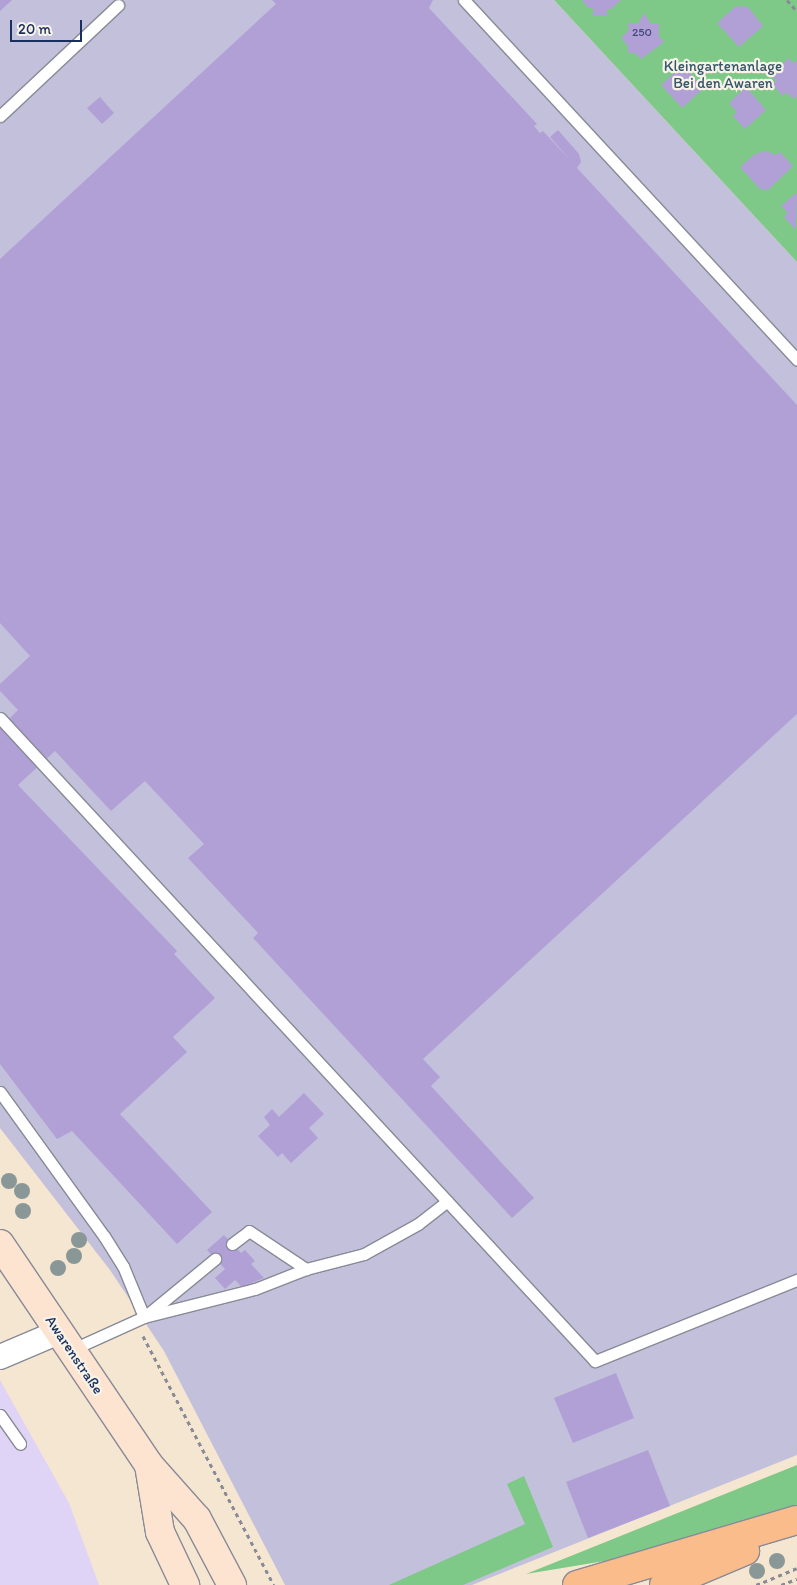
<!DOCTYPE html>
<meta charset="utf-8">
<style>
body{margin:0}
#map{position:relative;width:797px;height:1585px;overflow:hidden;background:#f4e6d0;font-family:Itim,sans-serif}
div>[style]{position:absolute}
.built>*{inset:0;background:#dfd4f5}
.industrial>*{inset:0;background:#c3c0db}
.green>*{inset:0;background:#7ec987}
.building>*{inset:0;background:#b1a0d6}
.path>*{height:3px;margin-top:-1.5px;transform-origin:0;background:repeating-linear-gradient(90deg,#888a97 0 4px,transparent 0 8px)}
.roads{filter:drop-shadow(1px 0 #888a97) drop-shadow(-1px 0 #888a97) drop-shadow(0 1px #888a97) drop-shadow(0 -1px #888a97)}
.lane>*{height:11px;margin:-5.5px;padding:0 5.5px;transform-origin:5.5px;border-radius:5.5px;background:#fff}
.street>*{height:24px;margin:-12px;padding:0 12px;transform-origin:12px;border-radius:12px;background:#fff}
.secondary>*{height:28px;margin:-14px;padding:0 14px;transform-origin:14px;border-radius:14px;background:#fde4d1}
.primary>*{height:28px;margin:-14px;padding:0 14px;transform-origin:14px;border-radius:14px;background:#fabc8b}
.trees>*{width:16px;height:16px;margin:-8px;border-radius:50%;background:#8a9797}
span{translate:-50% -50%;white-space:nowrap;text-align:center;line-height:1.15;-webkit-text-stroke:4.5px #f7f3e8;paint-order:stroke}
.number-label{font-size:12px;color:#404b7c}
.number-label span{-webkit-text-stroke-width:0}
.park-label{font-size:15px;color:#345668}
.street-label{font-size:15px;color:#1b2f5e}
.scale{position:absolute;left:10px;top:20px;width:72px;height:22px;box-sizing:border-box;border:2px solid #1b2f5e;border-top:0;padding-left:6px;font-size:15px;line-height:18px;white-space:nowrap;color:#1b2f5e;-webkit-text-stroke:4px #f7f3e8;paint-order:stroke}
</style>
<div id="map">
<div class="built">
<i style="clip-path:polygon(0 1380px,69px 1503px,99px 1585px,0 1585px)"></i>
</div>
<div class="industrial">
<i style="clip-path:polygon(0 0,554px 0,797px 262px,797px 1455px,472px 1585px,285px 1585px,164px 1351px,110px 1270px,0 1128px)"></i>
</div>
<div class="green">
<i style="clip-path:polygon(554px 0,797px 0,797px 262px)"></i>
<i style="clip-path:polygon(797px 1465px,797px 1508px,653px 1553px,526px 1574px)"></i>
<i style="clip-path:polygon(524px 1476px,553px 1547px,463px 1585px,389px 1585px,525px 1524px,507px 1484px)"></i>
</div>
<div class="building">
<i style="clip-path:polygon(0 0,12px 0,0 11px)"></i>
<i style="clip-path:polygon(272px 0,433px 0,429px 8px,537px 124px,534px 126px,540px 133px,543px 131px,571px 161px,550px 137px,558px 130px,579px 154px,581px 162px,577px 168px,797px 405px,797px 714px,423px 1059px,440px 1077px,431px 1086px,534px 1198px,512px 1218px,253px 938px,258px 933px,188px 858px,204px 844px,145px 781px,111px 811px,55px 751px,18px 785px,177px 951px,174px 954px,215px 998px,173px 1037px,187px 1052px,120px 1114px,212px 1212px,177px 1244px,72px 1131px,57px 1139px,0 1064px,0 728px,18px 710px,0 691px,0 684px,30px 656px,0 623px,0 259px,276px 4px)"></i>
<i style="clip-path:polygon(582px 0,621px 0,611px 9px,607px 9px,607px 15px,593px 15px,593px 8px,588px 8px)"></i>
<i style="clip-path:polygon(736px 6px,748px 7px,763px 26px,739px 47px,717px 23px)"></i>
<i style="clip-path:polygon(644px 13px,651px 24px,659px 24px,659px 37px,664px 42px,641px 59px,635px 53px,628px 53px,628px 46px,621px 38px,629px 30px,628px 23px,638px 24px)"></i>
<i style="clip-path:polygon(789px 58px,793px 63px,797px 61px,797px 96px,793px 99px,787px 92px,783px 96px,772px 84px,776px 81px,771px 75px)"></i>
<i style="clip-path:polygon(683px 65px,704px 88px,682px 108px,661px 85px)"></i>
<i style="clip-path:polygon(746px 87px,766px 110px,745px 129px,733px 116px,737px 112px,729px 103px)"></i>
<i style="clip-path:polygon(100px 97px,114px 113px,102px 124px,87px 108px)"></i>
<i style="clip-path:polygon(766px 151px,776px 155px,780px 152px,793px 166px,768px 190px,760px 189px,740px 167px,755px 154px)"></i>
<i style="clip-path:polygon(796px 193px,797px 194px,796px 230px,784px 217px,788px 213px,781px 206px)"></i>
<i style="clip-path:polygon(304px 1093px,324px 1114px,309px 1128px,318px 1138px,291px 1163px,282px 1153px,278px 1157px,258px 1136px,270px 1125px,264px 1117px,272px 1109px,279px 1117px)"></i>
<i style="clip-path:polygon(224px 1235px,241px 1253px,245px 1250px,255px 1261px,251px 1264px,264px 1278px,242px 1287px,235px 1280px,225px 1289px,215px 1278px,225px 1269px,207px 1250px)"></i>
<i style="clip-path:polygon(616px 1373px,634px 1418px,573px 1443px,554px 1398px)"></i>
<i style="clip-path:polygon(648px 1450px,670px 1506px,588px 1538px,566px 1482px)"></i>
</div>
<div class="path">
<i style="left:787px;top:0;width:15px;rotate:48deg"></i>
<i style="left:143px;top:1336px;width:281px;rotate:62.3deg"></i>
<i style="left:756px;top:1585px;width:44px;rotate:-22.5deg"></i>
<i style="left:781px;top:1585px;width:17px;rotate:-21deg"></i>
</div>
<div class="roads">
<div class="lane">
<i style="left:464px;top:0;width:490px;rotate:47.2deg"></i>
<i style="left:0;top:116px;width:162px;rotate:-43.2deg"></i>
<i style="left:0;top:718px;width:876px;rotate:47.22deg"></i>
<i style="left:595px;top:1361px;width:218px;rotate:-21.9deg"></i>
<i style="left:0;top:1092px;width:178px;rotate:54.2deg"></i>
<i style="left:104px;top:1236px;width:36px;rotate:58deg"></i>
<i style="left:123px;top:1266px;width:55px;rotate:67.6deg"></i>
<i style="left:232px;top:1244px;width:21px;rotate:-37deg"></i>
<i style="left:249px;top:1231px;width:69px;rotate:33.7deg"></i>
<i style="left:148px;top:1314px;width:87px;rotate:-39.4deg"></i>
<i style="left:71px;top:1350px;width:80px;rotate:-24.3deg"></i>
<i style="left:144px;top:1317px;width:114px;rotate:-14.2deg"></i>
<i style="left:255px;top:1289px;width:55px;rotate:-21.4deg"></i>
<i style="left:306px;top:1269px;width:60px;rotate:-14.5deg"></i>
<i style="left:364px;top:1254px;width:62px;rotate:-29.1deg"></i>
<i style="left:418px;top:1224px;width:37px;rotate:-38deg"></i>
<i style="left:0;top:1415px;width:35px;rotate:55deg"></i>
</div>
<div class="street">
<i style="left:0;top:1357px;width:64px;rotate:-23deg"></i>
</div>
<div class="secondary">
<i style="left:0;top:1244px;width:267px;rotate:56deg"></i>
<i style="left:149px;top:1465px;width:72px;rotate:48.4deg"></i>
<i style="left:197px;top:1519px;width:75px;rotate:62.1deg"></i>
<i style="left:149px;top:1465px;width:68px;rotate:80.7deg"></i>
<i style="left:160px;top:1532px;width:59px;rotate:64.7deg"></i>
</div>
<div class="primary">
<i style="left:577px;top:1585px;width:229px;rotate:-16.5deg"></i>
<i style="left:664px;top:1585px;width:88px;rotate:-22.8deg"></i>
</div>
</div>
<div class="trees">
<i style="left:9px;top:1181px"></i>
<i style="left:22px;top:1191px"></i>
<i style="left:23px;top:1211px"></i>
<i style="left:79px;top:1240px"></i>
<i style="left:74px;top:1256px"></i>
<i style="left:58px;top:1268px"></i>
<i style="left:777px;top:1561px"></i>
<i style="left:757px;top:1571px"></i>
</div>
<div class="number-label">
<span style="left:642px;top:33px">250</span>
</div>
<div class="park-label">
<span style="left:723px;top:75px">Kleingartenanlage<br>Bei den Awaren</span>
</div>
<div class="street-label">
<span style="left:74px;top:1355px;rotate:56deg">Awarenstraße</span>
</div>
<div class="scale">20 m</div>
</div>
